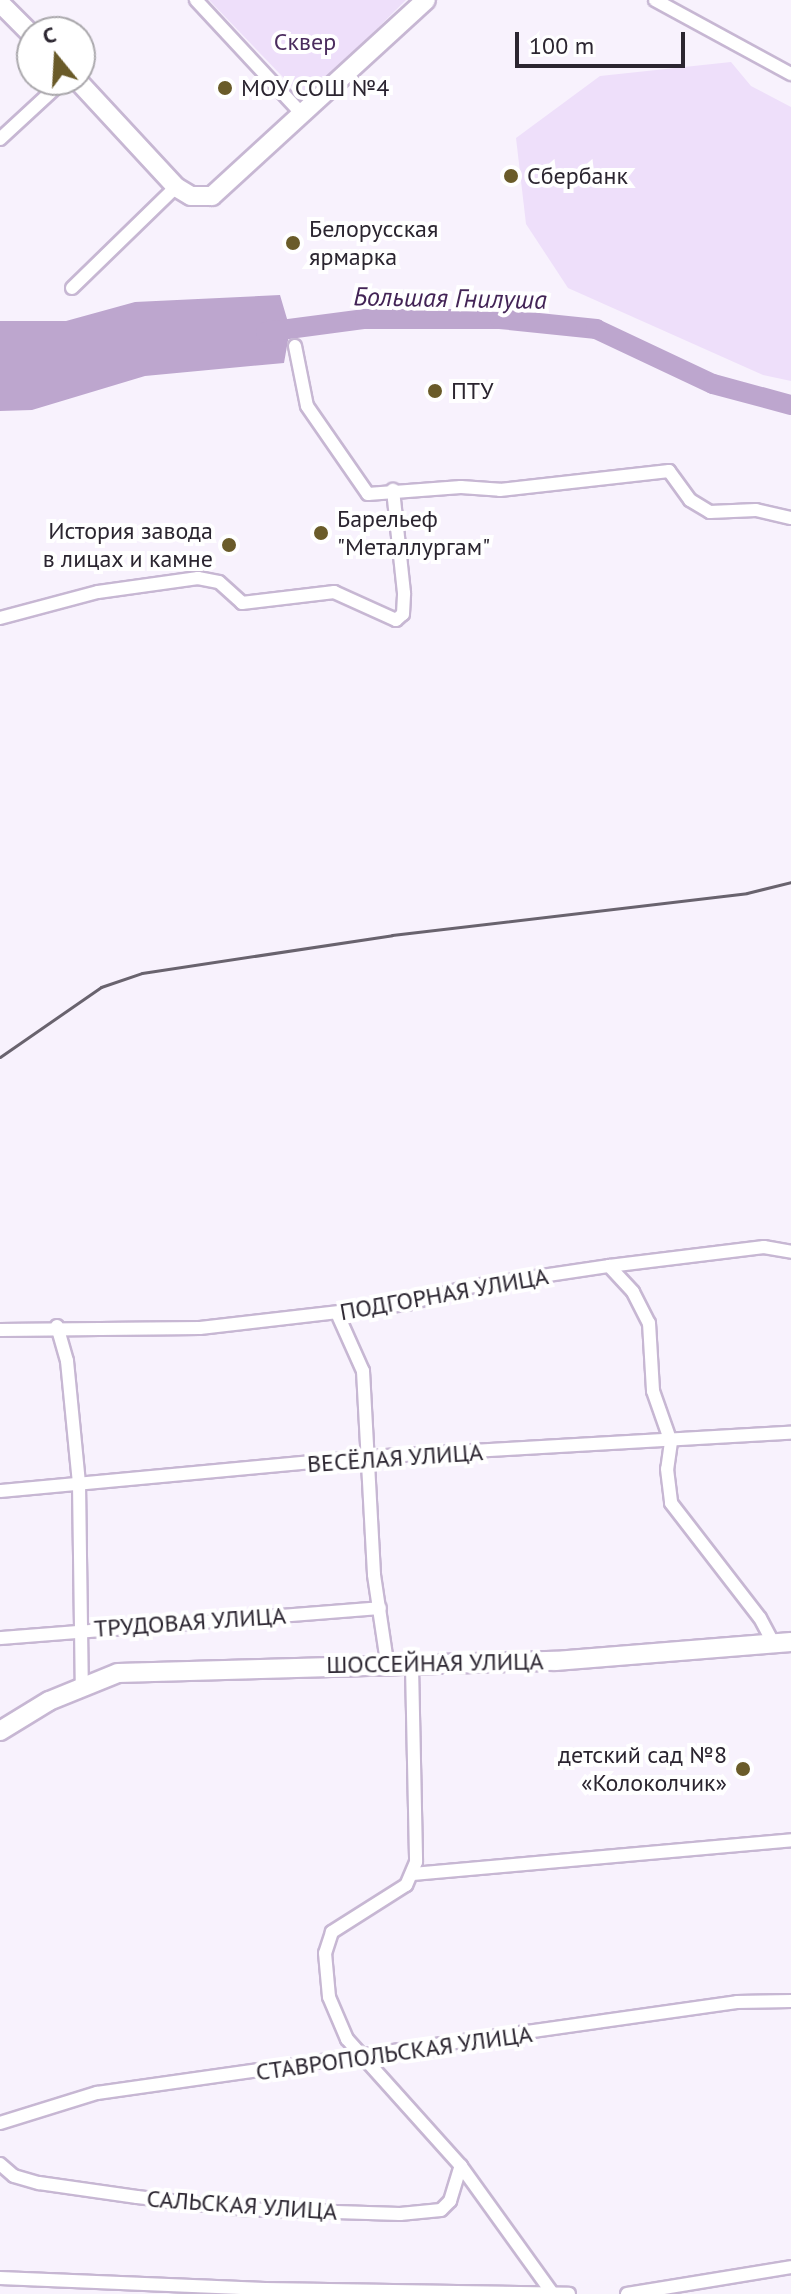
<!DOCTYPE html>
<meta charset="utf-8">
<style>
body{margin:0}
#map{position:relative;width:791px;height:2294px;overflow:hidden;background:#f8f2fd;font-family:"PT Sans",sans-serif}
div>[style]{position:absolute}
.green>*{inset:0;background:#eedffa}
.water>*{inset:0;background:#bda6ce}
.river>*{height:20px;margin:-10px;padding:0 10px;transform-origin:10px;border-radius:10px;background:#bda6ce}
.roads{filter:drop-shadow(2px 0 #c7b7d3) drop-shadow(-2px 0 #c7b7d3) drop-shadow(0 2px #c7b7d3) drop-shadow(0 -2px #c7b7d3)}
.minor>*{height:12px;margin:-6px;padding:0 6px;transform-origin:6px;border-radius:6px;background:#fff}
.secondary>*{height:18px;margin:-9px;padding:0 9px;transform-origin:9px;border-radius:9px;background:#fff}
.rail>*{height:3px;margin:-1.5px;padding:0 1.5px;transform-origin:1.5px;border-radius:1.5px;background:#69636e}
.dots>*{width:22px;height:22px;translate:-50% -50%;box-sizing:border-box;border:4px solid #fff;border-radius:50%}
span{translate:-50% -50%;white-space:nowrap;text-align:center;line-height:1.15;-webkit-text-stroke:8px #fff;paint-order:stroke}
.park-label{font-size:24px;color:#4b2c5e}
.poi-label{font-size:24px;color:#2b2530}
.left{translate:0 -50%;text-align:left}
.right{translate:-100% -50%;text-align:right}
.street-label{font-size:24px;color:#2b2530}
.water-label{font-size:26px;color:#432456;font-style:italic}
.north{position:absolute;left:16px;top:16px;width:80px;height:80px;box-sizing:border-box;background:#fff;border:2px solid #aaa8ac;border-radius:50%;rotate:342deg;font-size:22px;font-weight:700;line-height:32px;text-align:center;color:#2b2530}
.north::after{content:'';display:block;margin:auto;width:28px;height:36px;background:#6a5b29;clip-path:polygon(50% 0,100% 100%,50% 72%,0 100%)}
.scale{position:absolute;left:515px;top:32px;width:170px;height:36px;box-sizing:border-box;border:4px solid #2b2530;border-top:0;padding-left:10px;font-size:24px;line-height:28px;white-space:nowrap;color:#2b2530;-webkit-text-stroke:6px #fff;paint-order:stroke}
</style>
<div id="map">
<div class="green">
<i style="clip-path:polygon(209px 0,406px 0,305px 100px)"></i>
<i style="clip-path:polygon(731px 62px,751px 86px,791px 107px,791px 381px,763px 375px,568px 288px,526px 224px,516px 138px,600px 76px)"></i>
</div>
<div class="water">
<i style="clip-path:polygon(280px 295px,290px 329px,284px 363px,145px 376px,32px 410px,0 411px,0 321px,66px 321px,135px 302px)"></i>
</div>
<div class="river">
<i style="left:266px;top:332px;width:100px;rotate:-7.5deg"></i>
<i style="left:365px;top:319px;width:135px"></i>
<i style="left:500px;top:319px;width:97px;rotate:5.9deg"></i>
<i style="left:596px;top:329px;width:129px;rotate:25.2deg"></i>
<i style="left:713px;top:384px;width:81px;rotate:15.1deg"></i>
</div>
<div class="roads">
<div class="minor">
<i style="left:196px;top:0;width:156px;rotate:47.1deg"></i>
<i style="left:655px;top:0;width:155px;rotate:28.6deg"></i>
<i style="left:0;top:139px;width:87px;rotate:-42.7deg"></i>
<i style="left:72px;top:288px;width:145px;rotate:-44.2deg"></i>
<i style="left:295px;top:346px;width:61px;rotate:78.7deg"></i>
<i style="left:307px;top:406px;width:107px;rotate:55.3deg"></i>
<i style="left:368px;top:494px;width:93px;rotate:-4.3deg"></i>
<i style="left:461px;top:487px;width:39px;rotate:4deg"></i>
<i style="left:500px;top:490px;width:170px;rotate:-6.4deg"></i>
<i style="left:669px;top:471px;width:36px;rotate:54deg"></i>
<i style="left:690px;top:500px;width:23px;rotate:31deg"></i>
<i style="left:710px;top:512px;width:46px;rotate:-2.5deg"></i>
<i style="left:756px;top:510px;width:36px;rotate:13deg"></i>
<i style="left:0;top:618px;width:101px;rotate:-14.9deg"></i>
<i style="left:98px;top:592px;width:101px;rotate:-8deg"></i>
<i style="left:198px;top:578px;width:21px;rotate:11deg"></i>
<i style="left:219px;top:582px;width:31px;rotate:42deg"></i>
<i style="left:242px;top:603px;width:93px;rotate:-6.8deg"></i>
<i style="left:334px;top:592px;width:68px;rotate:24.3deg"></i>
<i style="left:396px;top:620px;width:9px;rotate:-41deg"></i>
<i style="left:403px;top:614px;width:21px;rotate:-87deg"></i>
<i style="left:404px;top:593px;width:104px;rotate:-96.1deg"></i>
<i style="left:609px;top:1266px;width:35px;rotate:47deg"></i>
<i style="left:633px;top:1292px;width:35px;rotate:63deg"></i>
<i style="left:649px;top:1323px;width:68px;rotate:86.6deg"></i>
<i style="left:653px;top:1391px;width:54px;rotate:70.6deg"></i>
<i style="left:671px;top:1442px;width:27px;rotate:98deg"></i>
<i style="left:667px;top:1469px;width:34px;rotate:83deg"></i>
<i style="left:671px;top:1503px;width:145px;rotate:52.3deg"></i>
<i style="left:760px;top:1618px;width:30px;rotate:62deg"></i>
<i style="left:337px;top:1313px;width:64px;rotate:65.9deg"></i>
<i style="left:363px;top:1371px;width:204px;rotate:86.9deg"></i>
<i style="left:374px;top:1575px;width:88px;rotate:81.5deg"></i>
<i style="left:57px;top:1326px;width:36px;rotate:74deg"></i>
<i style="left:67px;top:1361px;width:124px;rotate:84.4deg"></i>
<i style="left:79px;top:1484px;width:204px;rotate:89.2deg"></i>
<i style="left:0;top:1330px;width:200px;rotate:-0.6deg"></i>
<i style="left:200px;top:1328px;width:208px;rotate:-6.6deg"></i>
<i style="left:407px;top:1304px;width:63px;rotate:-15.6deg"></i>
<i style="left:468px;top:1287px;width:143px;rotate:-8.5deg"></i>
<i style="left:609px;top:1266px;width:156px;rotate:-7deg"></i>
<i style="left:764px;top:1247px;width:27px;rotate:10deg"></i>
<i style="left:0;top:1491px;width:372px;rotate:-5.3deg"></i>
<i style="left:370px;top:1457px;width:422px;rotate:-3.3deg"></i>
<i style="left:0;top:1638px;width:381px;rotate:-4.5deg"></i>
<i style="left:412px;top:1666px;width:196px;rotate:88.8deg"></i>
<i style="left:416px;top:1862px;width:25px;rotate:113deg"></i>
<i style="left:406px;top:1885px;width:88px;rotate:147.6deg"></i>
<i style="left:332px;top:1932px;width:22px;rotate:108deg"></i>
<i style="left:325px;top:1953px;width:44px;rotate:84.8deg"></i>
<i style="left:329px;top:1997px;width:46px;rotate:66.8deg"></i>
<i style="left:347px;top:2039px;width:171px;rotate:48.1deg"></i>
<i style="left:461px;top:2166px;width:158px;rotate:54.3deg"></i>
<i style="left:413px;top:1874px;width:380px;rotate:-5.1deg"></i>
<i style="left:0;top:2123px;width:102px;rotate:-17.2deg"></i>
<i style="left:97px;top:2093px;width:646px;rotate:-8.09deg"></i>
<i style="left:737px;top:2002px;width:54px;rotate:-1.1deg"></i>
<i style="left:0;top:2164px;width:18px;rotate:41deg"></i>
<i style="left:14px;top:2176px;width:26px;rotate:16deg"></i>
<i style="left:39px;top:2183px;width:99px;rotate:8.1deg"></i>
<i style="left:137px;top:2197px;width:104px;rotate:6.6deg"></i>
<i style="left:240px;top:2209px;width:160px;rotate:1.8deg"></i>
<i style="left:400px;top:2214px;width:41px;rotate:-5.6deg"></i>
<i style="left:441px;top:2210px;width:13px;rotate:-45deg"></i>
<i style="left:450px;top:2201px;width:37px;rotate:-73deg"></i>
<i style="left:0;top:2278px;width:265px;rotate:2.4deg"></i>
<i style="left:265px;top:2289px;width:304px;rotate:0.9deg"></i>
<i style="left:627px;top:2294px;width:166px;rotate:-9.3deg"></i>
</div>
<div class="secondary">
<i style="left:0;top:3px;width:45px;rotate:45deg"></i>
<i style="left:77px;top:80px;width:146px;rotate:47.2deg"></i>
<i style="left:176px;top:187px;width:17px;rotate:31deg"></i>
<i style="left:191px;top:196px;width:21px"></i>
<i style="left:212px;top:196px;width:290px;rotate:-42.5deg"></i>
<i style="left:0;top:1731px;width:57px;rotate:-31.5deg"></i>
<i style="left:49px;top:1701px;width:74px;rotate:-22.1deg"></i>
<i style="left:118px;top:1673px;width:437px;rotate:-1.6deg"></i>
<i style="left:555px;top:1661px;width:237px;rotate:-4.6deg"></i>
</div>
</div>
<div class="rail">
<i style="left:0;top:1057px;width:123px;rotate:-34.7deg"></i>
<i style="left:101px;top:987px;width:43px;rotate:-18.9deg"></i>
<i style="left:142px;top:973px;width:253px;rotate:-8.6deg"></i>
<i style="left:392px;top:935px;width:357px;rotate:-6.7deg"></i>
<i style="left:747px;top:893px;width:45px;rotate:-14deg"></i>
</div>
<div class="dots">
<i style="left:225px;top:88px;background:#6a5b29"></i>
<i style="left:511px;top:176px;background:#6a5b29"></i>
<i style="left:293px;top:243px;background:#6a5b29"></i>
<i style="left:435px;top:391px;background:#6a5b29"></i>
<i style="left:321px;top:533px;background:#6a5b29"></i>
<i style="left:229px;top:545px;background:#6a5b29"></i>
<i style="left:743px;top:1769px;background:#6a5b29"></i>
</div>
<div class="park-label">
<span style="left:305px;top:42px">Сквер</span>
</div>
<div class="poi-label">
<span class="left" style="left:241px;top:88px">МОУ СОШ №4</span>
<span class="left" style="left:527px;top:176px">Сбербанк</span>
<span class="left" style="left:309px;top:243px">Белорусская<br>ярмарка</span>
<span class="left" style="left:451px;top:391px">ПТУ</span>
<span class="left" style="left:337px;top:533px">Барельеф<br>"Металлургам"</span>
<span class="right" style="left:213px;top:545px">История завода<br>в лицах и камне</span>
<span class="right" style="left:727px;top:1769px">детский сад №8<br>«Колоколчик»</span>
</div>
<div class="street-label">
<span style="left:444px;top:1294px;rotate:-10deg">ПОДГОРНАЯ УЛИЦА</span>
<span style="left:395px;top:1458px;rotate:-4deg">ВЕСЁЛАЯ УЛИЦА</span>
<span style="left:190px;top:1622px;rotate:-4deg">ТРУДОВАЯ УЛИЦА</span>
<span style="left:435px;top:1663px;rotate:-1deg">ШОССЕЙНАЯ УЛИЦА</span>
<span style="left:394px;top:2053px;rotate:-8deg">СТАВРОПОЛЬСКАЯ УЛИЦА</span>
<span style="left:242px;top:2205px;rotate:4deg">САЛЬСКАЯ УЛИЦА</span>
</div>
<div class="water-label">
<span style="left:450px;top:298px;rotate:1deg">Большая Гнилуша</span>
</div>
<div class="north">С</div>
<div class="scale">100 m</div>
</div>
